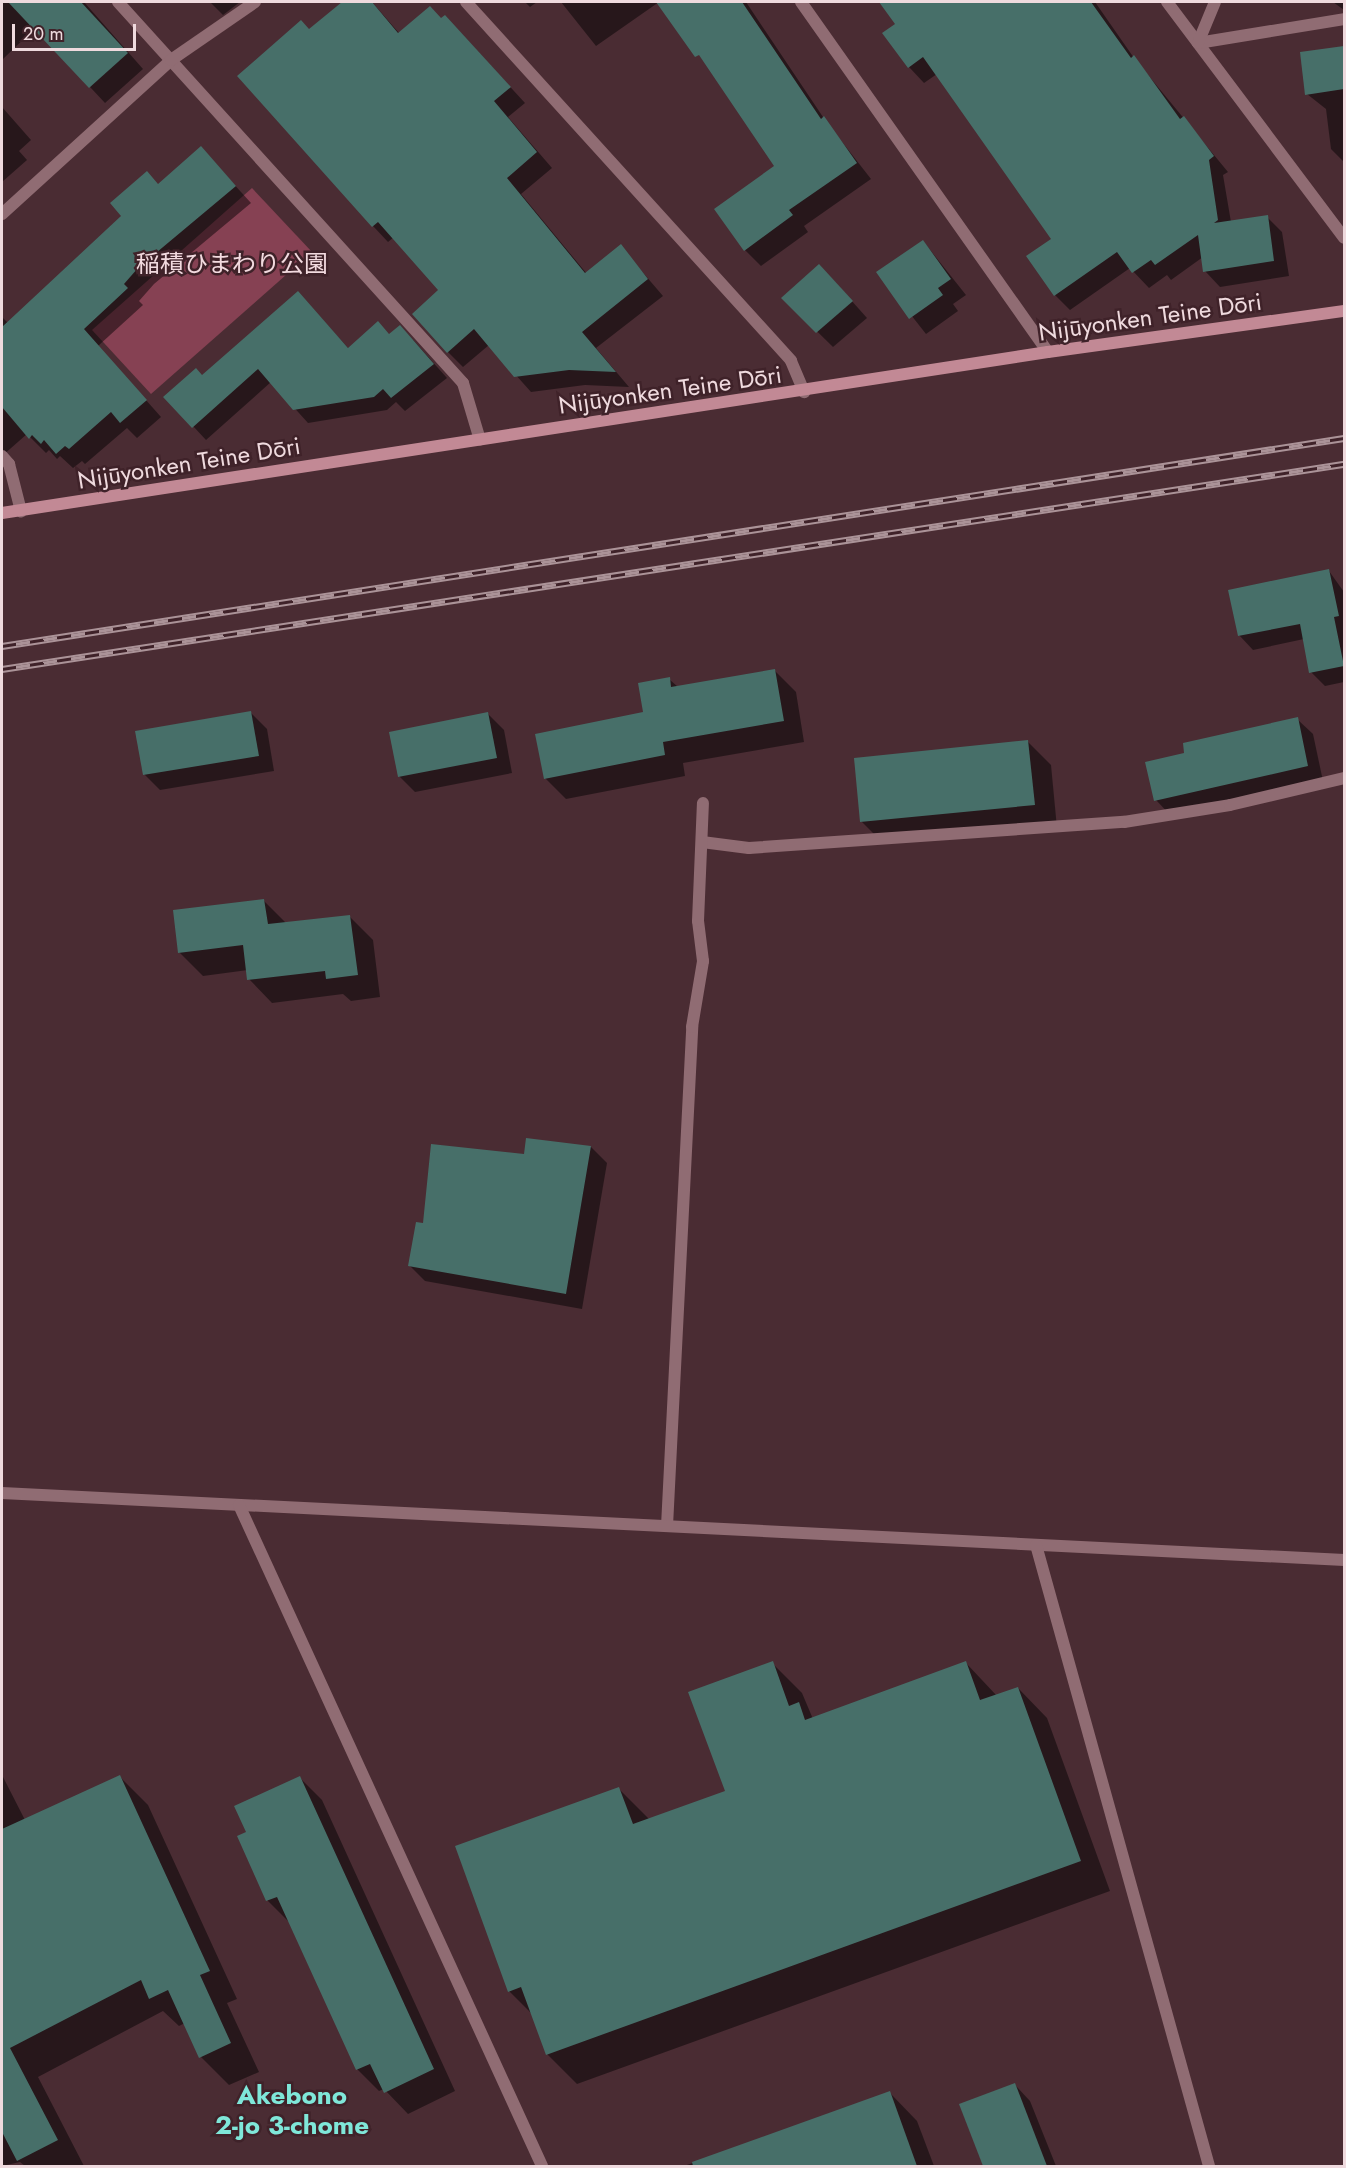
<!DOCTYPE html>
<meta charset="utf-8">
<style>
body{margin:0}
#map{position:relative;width:1346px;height:2168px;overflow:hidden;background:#4a2c33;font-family:Jost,"Noto Sans JP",sans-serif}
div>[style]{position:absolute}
.green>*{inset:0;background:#864153}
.shadow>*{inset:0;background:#0007}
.building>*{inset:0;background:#476f69}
.lane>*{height:12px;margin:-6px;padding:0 6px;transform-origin:6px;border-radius:6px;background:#906c73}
.street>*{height:12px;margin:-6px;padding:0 6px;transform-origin:6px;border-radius:6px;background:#906c73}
.secondary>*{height:12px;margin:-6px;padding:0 6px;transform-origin:6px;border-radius:6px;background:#c28995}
.rail>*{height:7px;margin-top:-3.5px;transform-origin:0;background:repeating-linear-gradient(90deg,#3f2229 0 14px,#ab9398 0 28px);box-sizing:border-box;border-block:2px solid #ab9398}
span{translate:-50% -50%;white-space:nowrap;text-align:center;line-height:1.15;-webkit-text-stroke:5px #3f2229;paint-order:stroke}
.park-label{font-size:24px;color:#f2dadf}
.street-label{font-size:24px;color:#efdade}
.neighbourhood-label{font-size:26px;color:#7fe7d9;font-weight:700}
.frame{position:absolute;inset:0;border:3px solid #efdade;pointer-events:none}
.scale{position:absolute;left:12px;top:24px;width:124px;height:27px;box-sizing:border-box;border:3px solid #efdade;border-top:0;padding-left:8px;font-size:18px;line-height:21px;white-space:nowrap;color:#efdade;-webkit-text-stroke:4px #3f2229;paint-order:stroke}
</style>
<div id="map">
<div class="green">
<i style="clip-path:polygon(252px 188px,312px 252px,151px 394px,92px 330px)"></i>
</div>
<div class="shadow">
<i style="clip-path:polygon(2px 2px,84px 2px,143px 69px,105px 103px,35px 28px,2px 60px)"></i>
<i style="clip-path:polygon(210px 2px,240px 2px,223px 15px)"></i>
<i style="clip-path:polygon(344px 2px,372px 2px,399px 33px,442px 19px,460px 32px,525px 103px,508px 117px,552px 168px,521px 194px,587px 274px,621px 247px,663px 296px,596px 348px,629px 387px,585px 385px,531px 392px,489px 345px,463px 367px,448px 352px,440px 290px,394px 237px,388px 242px,373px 226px,239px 76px,310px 31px)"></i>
<i style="clip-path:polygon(525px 2px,537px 2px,530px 7px)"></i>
<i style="clip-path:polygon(561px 2px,746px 2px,825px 120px,871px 179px,804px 226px,808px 232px,761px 266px,745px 250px,775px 165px,712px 71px,659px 2px,596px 46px)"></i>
<i style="clip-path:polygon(881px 2px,1095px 2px,1134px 58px,1228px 172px,1223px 175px,1231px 222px,1267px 217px,1282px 232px,1289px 276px,1220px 287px,1205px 271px,1203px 257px,1171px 280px,1167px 275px,1149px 288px,1130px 268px,1070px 310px,1055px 295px,1053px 240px,937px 74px,924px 83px,909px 67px,897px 24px)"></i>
<i style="clip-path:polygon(1333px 2px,1344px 2px,1344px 10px)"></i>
<i style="clip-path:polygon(1344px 48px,1344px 162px,1331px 149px,1326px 109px,1307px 94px,1301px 54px)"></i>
<i style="clip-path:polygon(2px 107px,31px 140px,19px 151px,27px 160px,2px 182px)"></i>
<i style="clip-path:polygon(201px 148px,251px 203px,154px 284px,139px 301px,143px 305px,98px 346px,161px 417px,137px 438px,127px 428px,85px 464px,82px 461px,73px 468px,60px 456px,57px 459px,49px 450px,46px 453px,27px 434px,2px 456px,2px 317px,8px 323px)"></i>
<i style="clip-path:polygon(923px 241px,966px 295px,953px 304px,958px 311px,926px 334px,878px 273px)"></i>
<i style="clip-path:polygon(834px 281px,867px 318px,833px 347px,783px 298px)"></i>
<i style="clip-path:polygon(298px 293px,349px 349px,390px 336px,413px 340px,447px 378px,405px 411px,396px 402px,387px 410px,308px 423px,271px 382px,206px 440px,166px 397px,202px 377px)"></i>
<i style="clip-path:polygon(1329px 571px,1344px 592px,1344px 682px,1325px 686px,1311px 672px,1304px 639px,1253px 650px,1239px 635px)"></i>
<i style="clip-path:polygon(775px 671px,796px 692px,804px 742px,683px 763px,685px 776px,566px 799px,545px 778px,644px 713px,669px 679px,678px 687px)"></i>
<i style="clip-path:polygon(251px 713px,267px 729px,274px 771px,160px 790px,144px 774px)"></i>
<i style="clip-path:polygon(488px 714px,504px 730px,512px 773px,415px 792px,399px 776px)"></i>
<i style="clip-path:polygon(1297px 719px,1313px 734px,1323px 781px,1171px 816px,1156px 800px,1186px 754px)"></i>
<i style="clip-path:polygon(1028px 742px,1051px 765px,1057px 828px,884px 844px,861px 821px)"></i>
<i style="clip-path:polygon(264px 901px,287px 924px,350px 917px,373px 940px,380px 997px,351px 1001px,343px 994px,272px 1003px,249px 979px,248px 970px,203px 976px,179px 952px)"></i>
<i style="clip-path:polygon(591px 1147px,607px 1163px,582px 1309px,425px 1281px,410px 1266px,424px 1225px,526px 1156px)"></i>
<i style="clip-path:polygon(772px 1663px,802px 1693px,813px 1719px,966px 1663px,997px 1696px,1018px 1688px,1047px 1718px,1110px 1891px,577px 2084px,547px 2054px,533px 2015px,509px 1991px,619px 1789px,649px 1819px,727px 1792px)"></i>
<i style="clip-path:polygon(2px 1775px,25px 1820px,120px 1777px,148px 1805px,237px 1999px,227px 2003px,259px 2072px,229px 2085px,201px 2057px,185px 2023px,179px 2026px,163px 2011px,38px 2077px,84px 2166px,25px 2166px,20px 2162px,2px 2166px)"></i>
<i style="clip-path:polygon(300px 1778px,322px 1800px,455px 2091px,408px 2114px,384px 2089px,379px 2091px,357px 2069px,290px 1923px,268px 1901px,239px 1837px,248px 1832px)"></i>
<i style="clip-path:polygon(1015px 2085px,1030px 2101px,1056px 2166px,984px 2166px,961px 2105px)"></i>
<i style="clip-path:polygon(890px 2093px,917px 2121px,934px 2166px,684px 2166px)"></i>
</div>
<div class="building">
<i style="clip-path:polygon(8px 2px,81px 2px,128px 53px,89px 88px)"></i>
<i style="clip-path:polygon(342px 2px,372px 2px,398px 33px,430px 6px,441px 18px,445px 15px,511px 87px,494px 101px,537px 152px,507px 178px,585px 273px,621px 244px,648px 279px,582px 332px,616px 372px,569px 370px,514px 377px,474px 329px,447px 353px,412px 314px,438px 290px,378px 222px,372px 227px,237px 76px,301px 20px,309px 29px)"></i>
<i style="clip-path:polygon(656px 2px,742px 2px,821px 119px,824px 116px,857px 163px,789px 210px,793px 215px,744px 251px,714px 209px,774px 166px,699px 55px,695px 57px)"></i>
<i style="clip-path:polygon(879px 2px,1091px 2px,1131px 58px,1134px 55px,1180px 119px,1184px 116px,1214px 156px,1209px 160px,1218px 220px,1214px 223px,1268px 215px,1274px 261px,1203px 272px,1198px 235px,1155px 265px,1151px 260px,1132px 273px,1117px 252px,1054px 296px,1026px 256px,1051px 239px,923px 57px,908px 68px,882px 33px,895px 24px)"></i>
<i style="clip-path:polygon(1344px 46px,1344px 89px,1305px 95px,1300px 52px)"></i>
<i style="clip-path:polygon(201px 146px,236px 186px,138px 268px,124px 284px,128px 288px,84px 329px,147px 400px,120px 423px,111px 412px,69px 449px,65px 446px,56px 454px,44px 440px,41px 444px,32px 435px,29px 439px,2px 407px,2px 327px,121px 216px,110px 203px,147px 171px,158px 184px)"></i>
<i style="clip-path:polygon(923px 240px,951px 279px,938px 288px,943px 295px,909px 319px,876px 272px)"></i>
<i style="clip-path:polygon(819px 264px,853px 301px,816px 333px,781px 298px)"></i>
<i style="clip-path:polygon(298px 291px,348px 348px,378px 321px,389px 334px,400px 325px,434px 364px,391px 398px,383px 389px,374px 397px,293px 410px,258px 369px,192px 428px,163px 397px,196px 368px,202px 375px)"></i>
<i style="clip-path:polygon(1329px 569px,1339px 616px,1334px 617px,1344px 666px,1309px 673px,1300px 624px,1238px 636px,1228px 590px)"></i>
<i style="clip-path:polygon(775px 669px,784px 721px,663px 742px,665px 755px,544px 779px,535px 734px,643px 712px,638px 683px,670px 677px,671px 687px)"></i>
<i style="clip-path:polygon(251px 711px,259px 756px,143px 775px,135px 731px)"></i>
<i style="clip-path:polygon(488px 712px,497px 758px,398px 777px,389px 732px)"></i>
<i style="clip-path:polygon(1298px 717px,1308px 766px,1154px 801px,1145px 762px,1184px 753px,1183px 743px)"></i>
<i style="clip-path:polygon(1028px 740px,1035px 805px,860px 822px,854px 758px)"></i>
<i style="clip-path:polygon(264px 899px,268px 924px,350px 915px,358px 975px,326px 979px,325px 971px,247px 980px,243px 945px,178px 953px,173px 910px)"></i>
<i style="clip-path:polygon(526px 1138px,591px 1146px,566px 1294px,408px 1266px,416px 1222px,423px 1223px,431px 1144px,524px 1154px)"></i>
<i style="clip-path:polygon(773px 1661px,789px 1706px,799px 1702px,805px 1720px,966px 1661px,980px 1700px,1018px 1687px,1081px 1861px,546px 2055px,521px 1987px,508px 1992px,455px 1846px,619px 1787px,633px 1824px,725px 1791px,688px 1692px)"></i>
<i style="clip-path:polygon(120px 1775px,210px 1971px,200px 1975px,231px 2043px,199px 2058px,168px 1990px,149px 1999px,141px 1980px,10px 2048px,58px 2140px,17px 2161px,2px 2132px,2px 1829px)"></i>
<i style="clip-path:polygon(300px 1776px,434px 2069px,384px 2093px,370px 2064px,356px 2070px,277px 1897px,266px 1901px,237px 1836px,246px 1832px,234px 1806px)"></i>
<i style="clip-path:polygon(1015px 2083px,1047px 2166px,983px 2166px,959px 2104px)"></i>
<i style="clip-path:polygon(890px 2091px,917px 2166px,693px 2166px,692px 2162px)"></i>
</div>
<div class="lane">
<i style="left:702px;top:842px;width:47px;rotate:7.3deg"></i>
<i style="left:749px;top:848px;width:376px;rotate:-4deg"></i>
<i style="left:1124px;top:822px;width:107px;rotate:-9.1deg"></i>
<i style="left:1230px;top:805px;width:117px;rotate:-13.3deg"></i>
<i style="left:667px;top:1526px;width:500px;rotate:-87.1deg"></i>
<i style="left:692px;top:1027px;width:67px;rotate:-80.5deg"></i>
<i style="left:703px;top:961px;width:40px;rotate:-97.1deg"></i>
<i style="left:698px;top:921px;width:118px;rotate:-87.6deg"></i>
</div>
<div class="street">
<i style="left:118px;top:2px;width:514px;rotate:47.84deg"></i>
<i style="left:463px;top:383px;width:59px;rotate:73.4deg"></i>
<i style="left:466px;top:2px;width:484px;rotate:47.8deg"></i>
<i style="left:791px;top:361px;width:34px;rotate:67deg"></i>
<i style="left:801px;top:2px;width:428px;rotate:54.8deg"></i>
<i style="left:1167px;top:2px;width:295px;rotate:53.1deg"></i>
<i style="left:1198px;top:43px;width:148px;rotate:-9.3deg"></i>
<i style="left:1198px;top:43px;width:44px;rotate:-67.5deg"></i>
<i style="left:2px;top:214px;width:229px;rotate:-42.3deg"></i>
<i style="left:171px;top:60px;width:102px;rotate:-34.6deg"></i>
<i style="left:2px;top:456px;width:11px;rotate:49deg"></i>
<i style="left:9px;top:464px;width:49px;rotate:75.7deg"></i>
<i style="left:2px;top:1493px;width:1344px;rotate:2.86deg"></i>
<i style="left:239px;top:1505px;width:727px;rotate:65.37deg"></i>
<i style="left:1036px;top:1545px;width:645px;rotate:74.43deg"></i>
</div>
<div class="secondary">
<i style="left:2px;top:513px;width:1058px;rotate:-8.75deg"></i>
<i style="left:1048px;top:352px;width:299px;rotate:-7.9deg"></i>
</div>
<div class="rail">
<i style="left:2px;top:646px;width:1358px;rotate:-8.81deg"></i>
<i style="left:2px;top:669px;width:1358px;rotate:-8.69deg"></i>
</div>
<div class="park-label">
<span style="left:232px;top:264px">稲積ひまわり公園</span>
</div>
<div class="street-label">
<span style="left:1150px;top:317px;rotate:-8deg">Nijūyonken Teine Dōri</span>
<span style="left:670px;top:390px;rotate:-8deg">Nijūyonken Teine Dōri</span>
<span style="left:189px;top:463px;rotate:-9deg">Nijūyonken Teine Dōri</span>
</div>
<div class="neighbourhood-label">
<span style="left:292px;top:2111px">Akebono<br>2-jo 3-chome</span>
</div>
<div class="frame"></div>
<div class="scale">20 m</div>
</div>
